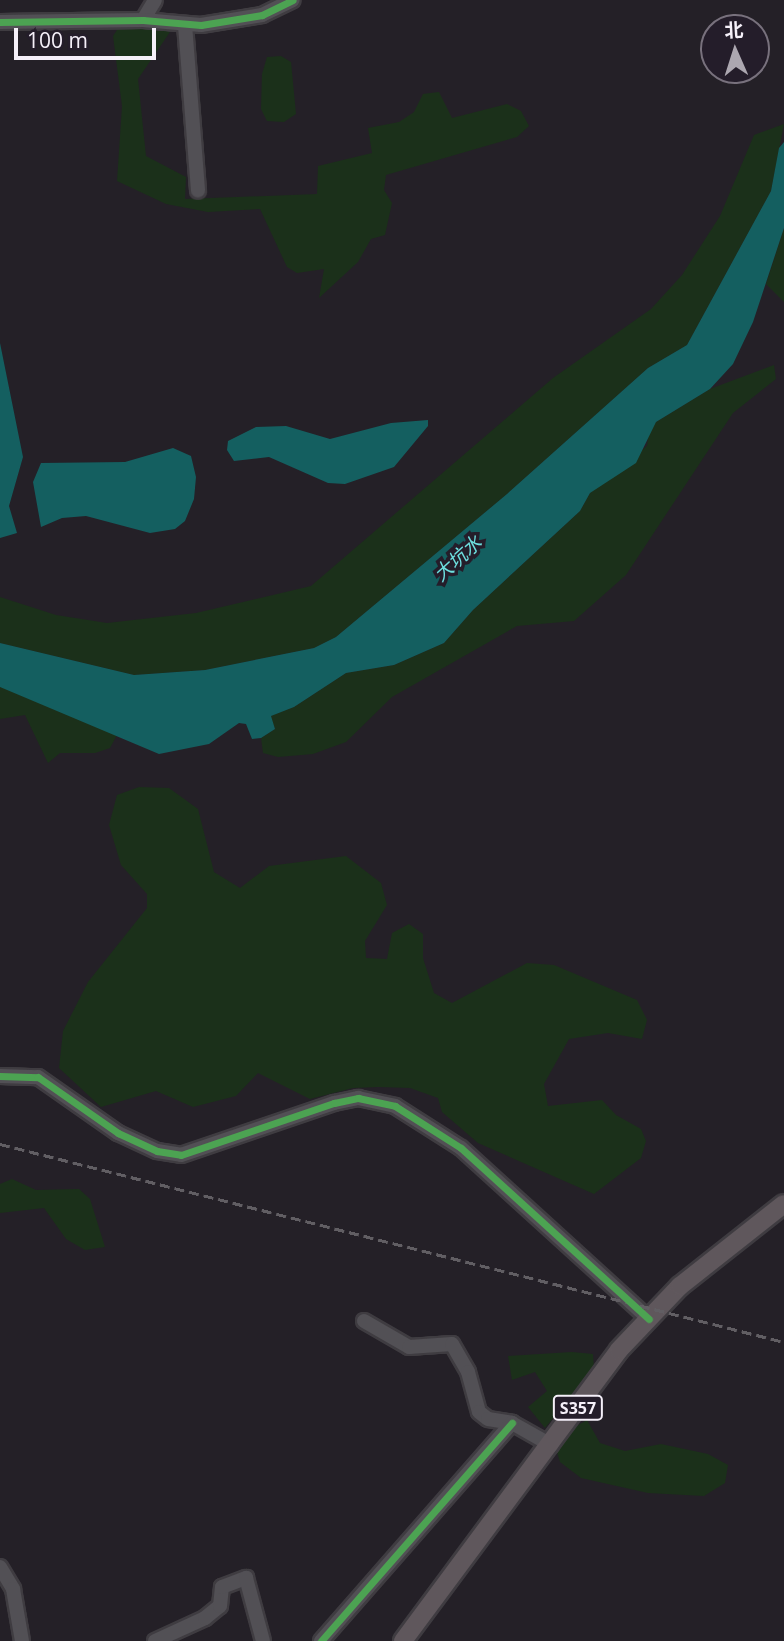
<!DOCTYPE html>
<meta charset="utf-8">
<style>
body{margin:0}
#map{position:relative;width:784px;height:1641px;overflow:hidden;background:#242027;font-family:"Open Sans","Noto Sans SC",sans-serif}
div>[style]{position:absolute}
.green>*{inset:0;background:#1b301a}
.water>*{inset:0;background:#145f60}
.roads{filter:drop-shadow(2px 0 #3f3c41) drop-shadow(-2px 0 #3f3c41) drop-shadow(0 2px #3f3c41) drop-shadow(0 -2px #3f3c41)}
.minor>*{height:14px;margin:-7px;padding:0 7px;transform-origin:7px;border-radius:7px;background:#525055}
.major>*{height:18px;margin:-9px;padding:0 9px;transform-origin:9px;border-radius:9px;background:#5f575c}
.rail>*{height:2.5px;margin-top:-1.25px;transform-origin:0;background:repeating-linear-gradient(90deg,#615e63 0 10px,transparent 0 15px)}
.cycleway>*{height:7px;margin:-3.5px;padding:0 3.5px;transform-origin:3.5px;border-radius:3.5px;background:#4ca352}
span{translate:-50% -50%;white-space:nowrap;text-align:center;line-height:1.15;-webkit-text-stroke:7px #241d2a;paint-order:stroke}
.shield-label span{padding:2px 5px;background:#241d2a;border:2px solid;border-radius:5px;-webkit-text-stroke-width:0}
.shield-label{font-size:16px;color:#f5f0f9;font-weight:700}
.water-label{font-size:19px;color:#6ee0e0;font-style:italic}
.north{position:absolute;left:700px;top:14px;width:70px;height:70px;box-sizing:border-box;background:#241d2a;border:2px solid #78717d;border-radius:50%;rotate:357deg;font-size:19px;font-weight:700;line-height:28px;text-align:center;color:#f5f0f9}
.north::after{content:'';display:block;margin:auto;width:24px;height:32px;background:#aca7b0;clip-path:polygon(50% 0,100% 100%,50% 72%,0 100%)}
.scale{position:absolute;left:14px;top:28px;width:142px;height:32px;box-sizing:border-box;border:4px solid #f5f0f9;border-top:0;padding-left:9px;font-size:21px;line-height:24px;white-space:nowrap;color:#f5f0f9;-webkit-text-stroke:5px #241d2a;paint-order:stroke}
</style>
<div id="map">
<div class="green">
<i style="clip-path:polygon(119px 27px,172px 29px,138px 79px,146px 156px,186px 177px,185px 199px,317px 194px,318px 166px,372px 153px,368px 128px,399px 122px,414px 112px,423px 94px,439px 92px,452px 118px,507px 104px,521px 111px,529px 126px,517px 137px,386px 175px,384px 190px,392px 203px,385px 235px,371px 239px,358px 262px,319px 298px,324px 269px,297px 273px,287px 267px,260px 209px,208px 212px,166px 204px,117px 181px,122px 106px,113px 36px)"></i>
<i style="clip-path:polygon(281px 56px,291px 62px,296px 114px,284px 122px,267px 121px,261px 109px,262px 74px,267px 57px)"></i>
<i style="clip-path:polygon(784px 124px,771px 191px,687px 345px,648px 368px,507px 494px,336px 637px,314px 648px,205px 670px,134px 675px,0 643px,0 597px,56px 615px,107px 623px,196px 613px,311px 586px,553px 378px,651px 309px,682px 275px,720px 216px,754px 135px)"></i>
<i style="clip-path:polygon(784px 228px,784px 302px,766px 284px)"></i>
<i style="clip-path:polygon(774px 365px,776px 379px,733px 413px,626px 575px,574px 621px,517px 626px,392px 697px,346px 742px,313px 754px,278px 757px,263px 753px,261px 738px,275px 729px,270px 716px,294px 707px,346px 673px,394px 665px,444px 643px,473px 610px,580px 511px,590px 493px,647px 446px,649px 431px,656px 422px,710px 389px)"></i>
<i style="clip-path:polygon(0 687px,5px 688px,117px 735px,110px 748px,95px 753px,60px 753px,48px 763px,25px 715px,0 719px)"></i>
<i style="clip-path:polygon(139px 787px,169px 788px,198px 809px,214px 872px,240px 888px,269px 866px,346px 856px,381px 883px,387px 905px,365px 941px,366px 958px,387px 959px,392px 933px,409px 924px,423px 934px,423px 958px,434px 993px,452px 1003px,527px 963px,554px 965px,637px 1000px,647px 1020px,642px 1039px,608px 1033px,569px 1039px,544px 1084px,548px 1106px,602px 1100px,616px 1115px,641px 1129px,646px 1141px,641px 1158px,594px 1194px,478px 1143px,442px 1112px,438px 1098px,410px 1088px,378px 1087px,353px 1088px,310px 1099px,258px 1073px,236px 1096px,193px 1107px,156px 1091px,101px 1107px,59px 1068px,63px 1031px,88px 982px,147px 908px,147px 894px,121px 865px,109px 825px,117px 795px)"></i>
<i style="clip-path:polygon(12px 1179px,36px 1190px,79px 1189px,90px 1199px,105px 1247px,85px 1250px,66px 1239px,44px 1208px,0 1213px,0 1184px)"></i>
<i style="clip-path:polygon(572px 1352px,593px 1354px,594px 1369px,545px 1428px,528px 1407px,547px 1391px,535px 1372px,512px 1380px,508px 1356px)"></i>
<i style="clip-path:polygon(587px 1420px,600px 1443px,625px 1451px,661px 1444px,708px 1454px,728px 1465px,725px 1483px,704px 1496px,648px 1493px,581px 1478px,560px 1462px,557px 1452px,568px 1431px)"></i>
</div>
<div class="water">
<i style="clip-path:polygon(784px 142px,784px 228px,753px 322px,733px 364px,710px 389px,656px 422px,636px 463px,590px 493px,580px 511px,473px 610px,444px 643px,394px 665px,346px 673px,294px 707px,271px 716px,275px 729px,261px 738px,252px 739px,246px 724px,239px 723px,209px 744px,159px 754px,0 687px,0 643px,134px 675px,205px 670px,314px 648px,336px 637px,507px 494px,648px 368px,687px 345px,771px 191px,779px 148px)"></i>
<i style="clip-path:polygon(0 343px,23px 457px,9px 506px,17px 533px,0 538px)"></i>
<i style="clip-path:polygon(428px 420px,428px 426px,394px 467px,345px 484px,328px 483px,269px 457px,234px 461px,227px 450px,228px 441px,256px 427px,286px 426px,330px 439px,391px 423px)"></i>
<i style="clip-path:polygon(173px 448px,191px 456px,196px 477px,194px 499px,185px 521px,175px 529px,150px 533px,86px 516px,62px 518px,41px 527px,33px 482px,41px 463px,125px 462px)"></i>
</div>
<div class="roads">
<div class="minor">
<i style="left:143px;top:20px;width:23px;rotate:-59deg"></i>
<i style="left:0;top:22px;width:143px;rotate:-0.8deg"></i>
<i style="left:143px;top:20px;width:58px;rotate:4.9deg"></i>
<i style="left:201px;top:25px;width:62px;rotate:-9.3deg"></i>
<i style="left:262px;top:15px;width:34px;rotate:-26deg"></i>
<i style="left:185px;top:25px;width:166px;rotate:85.5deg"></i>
<i style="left:0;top:1076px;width:38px;rotate:2deg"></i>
<i style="left:38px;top:1077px;width:98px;rotate:35deg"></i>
<i style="left:118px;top:1133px;width:43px;rotate:24.8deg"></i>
<i style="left:157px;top:1151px;width:24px;rotate:9deg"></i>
<i style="left:181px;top:1155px;width:162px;rotate:-18.8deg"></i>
<i style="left:334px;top:1103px;width:25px;rotate:-12deg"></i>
<i style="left:358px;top:1098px;width:38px;rotate:12deg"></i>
<i style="left:395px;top:1106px;width:78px;rotate:32.5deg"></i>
<i style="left:461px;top:1148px;width:254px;rotate:42.3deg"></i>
<i style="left:364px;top:1321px;width:52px;rotate:30deg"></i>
<i style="left:409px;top:1347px;width:43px;rotate:-4deg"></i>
<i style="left:452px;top:1344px;width:32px;rotate:60deg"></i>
<i style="left:468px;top:1372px;width:41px;rotate:74.6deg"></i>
<i style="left:479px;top:1412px;width:11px;rotate:38deg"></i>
<i style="left:488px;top:1419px;width:24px;rotate:9deg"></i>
<i style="left:512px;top:1423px;width:45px;rotate:29.4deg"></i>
<i style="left:0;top:1567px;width:26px;rotate:59deg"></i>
<i style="left:13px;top:1589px;width:53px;rotate:80.2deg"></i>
<i style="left:155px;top:1641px;width:55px;rotate:-24.7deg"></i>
<i style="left:205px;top:1618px;width:19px;rotate:-39deg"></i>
<i style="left:220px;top:1606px;width:19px;rotate:-84deg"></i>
<i style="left:222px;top:1587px;width:26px;rotate:-21deg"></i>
<i style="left:246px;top:1578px;width:65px;rotate:74.9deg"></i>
<i style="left:321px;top:1641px;width:290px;rotate:-48.8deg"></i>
</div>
<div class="major">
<i style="left:403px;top:1641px;width:362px;rotate:-53.4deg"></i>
<i style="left:619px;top:1350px;width:88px;rotate:-46.4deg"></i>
<i style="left:680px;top:1286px;width:132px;rotate:-38.3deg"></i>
</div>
</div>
<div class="rail">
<i style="left:0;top:1144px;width:809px;rotate:14.17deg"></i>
</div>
<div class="cycleway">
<i style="left:0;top:22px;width:143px;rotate:-0.8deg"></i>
<i style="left:143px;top:20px;width:58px;rotate:4.9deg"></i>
<i style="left:201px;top:25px;width:62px;rotate:-9.3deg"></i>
<i style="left:262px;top:15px;width:34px;rotate:-26deg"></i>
<i style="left:0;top:1076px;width:38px;rotate:2deg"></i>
<i style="left:38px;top:1077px;width:98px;rotate:35deg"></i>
<i style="left:118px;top:1133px;width:43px;rotate:24.8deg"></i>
<i style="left:157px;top:1151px;width:24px;rotate:9deg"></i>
<i style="left:181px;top:1155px;width:162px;rotate:-18.8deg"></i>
<i style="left:334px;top:1103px;width:25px;rotate:-12deg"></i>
<i style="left:358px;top:1098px;width:38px;rotate:12deg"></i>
<i style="left:395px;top:1106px;width:78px;rotate:32.5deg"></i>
<i style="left:461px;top:1148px;width:254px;rotate:42.3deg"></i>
<i style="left:321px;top:1641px;width:290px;rotate:-48.8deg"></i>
</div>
<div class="shield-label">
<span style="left:578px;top:1408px">S357</span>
</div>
<div class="water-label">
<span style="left:458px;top:559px;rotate:-42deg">大坑水</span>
</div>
<div class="north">北</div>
<div class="scale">100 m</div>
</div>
